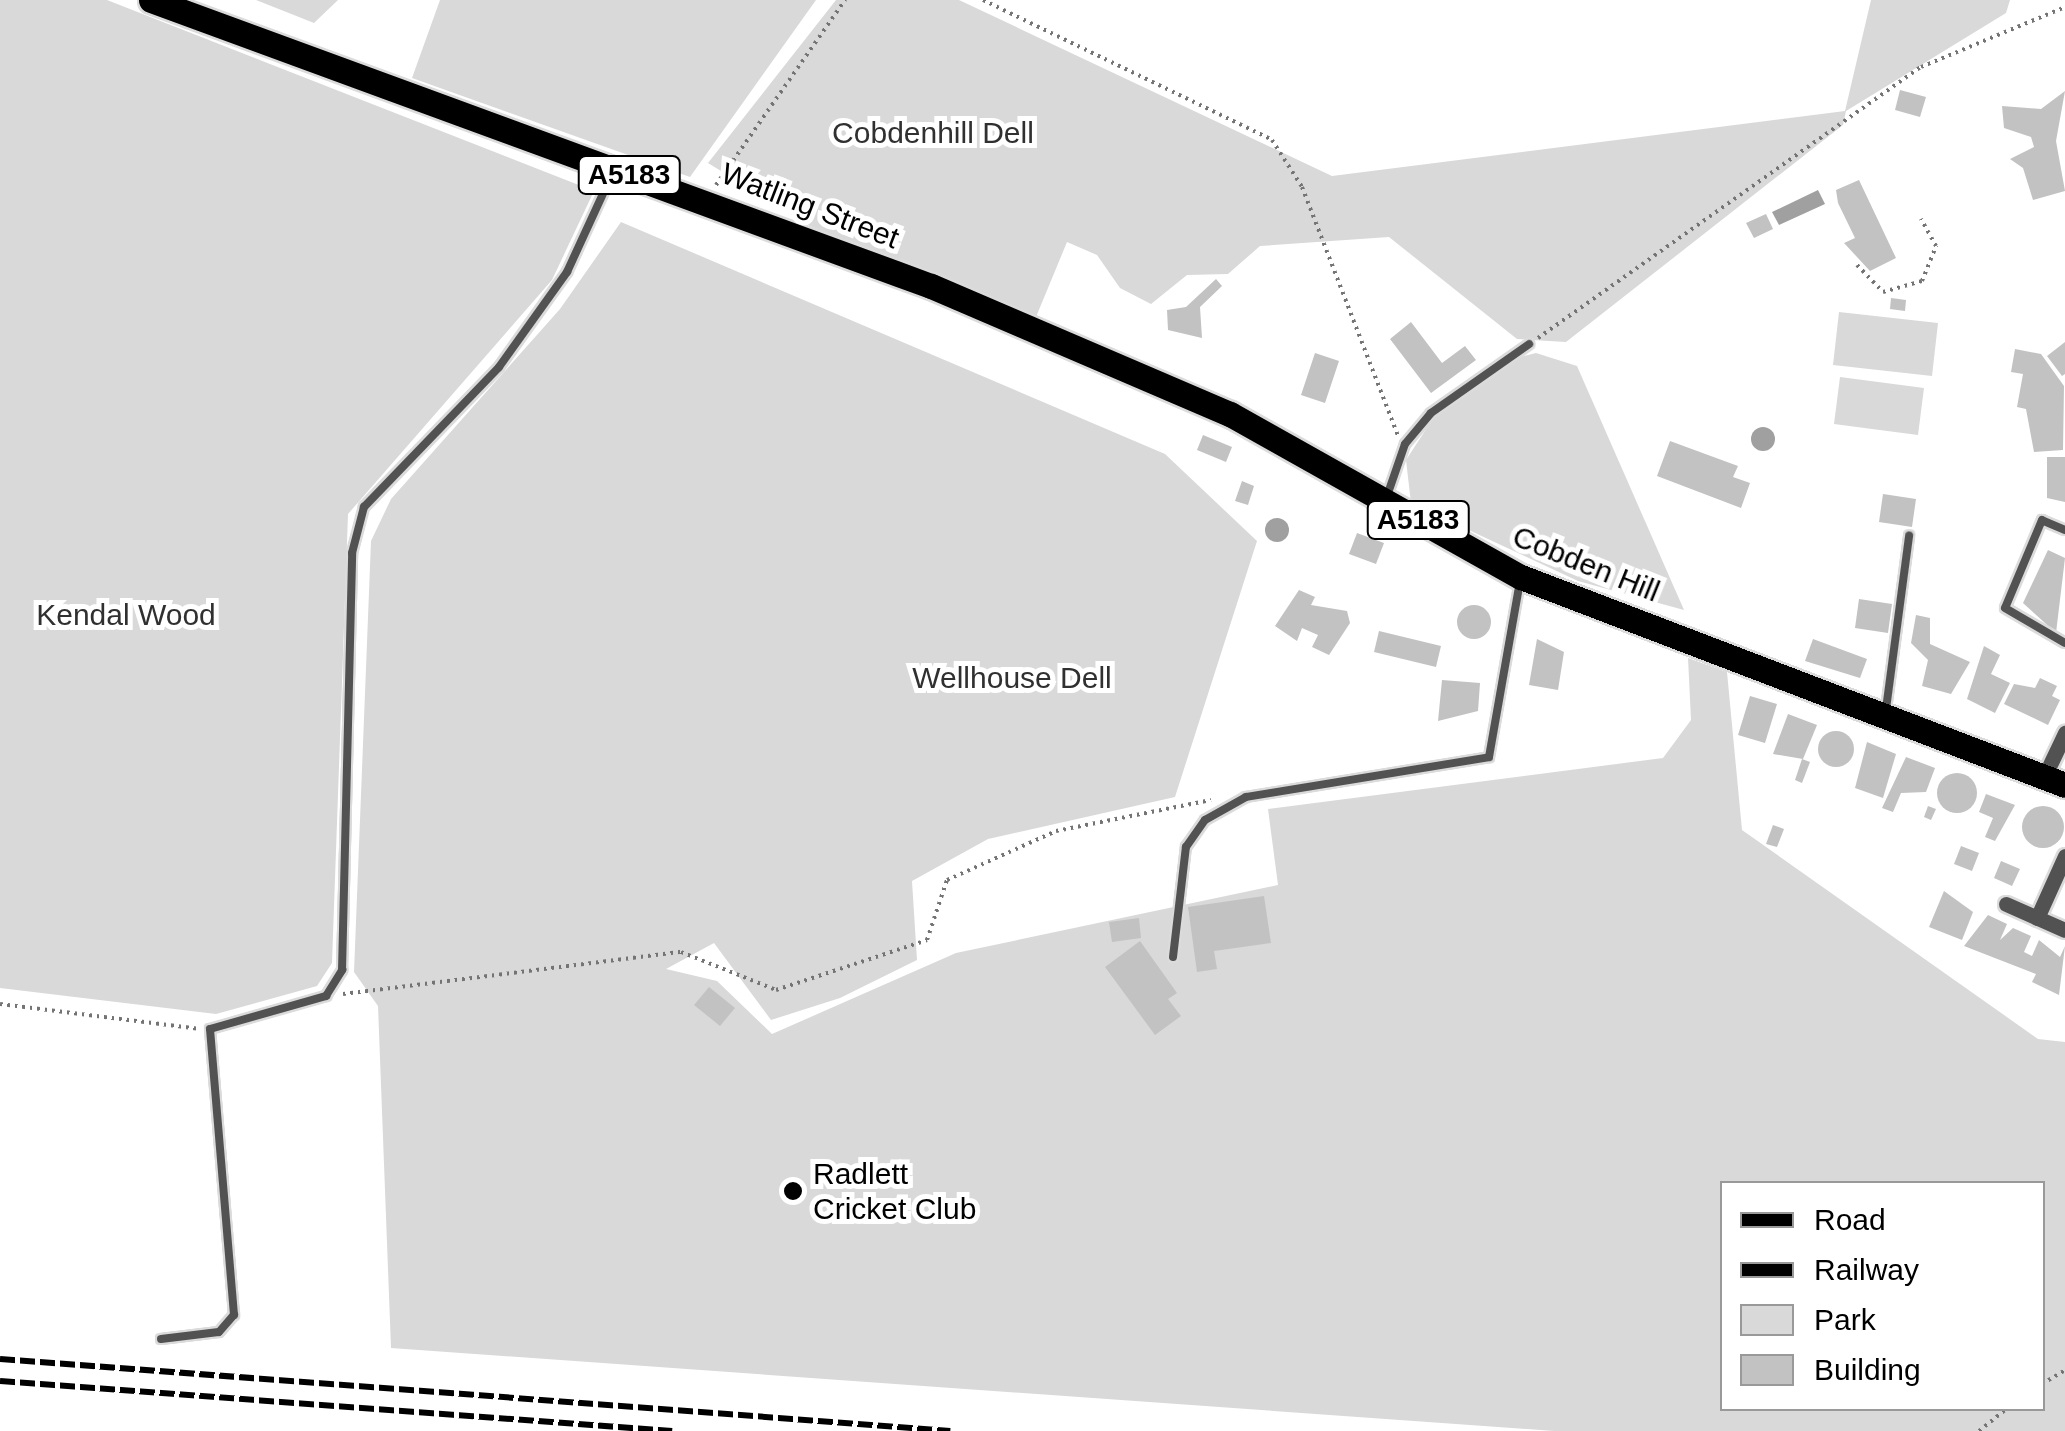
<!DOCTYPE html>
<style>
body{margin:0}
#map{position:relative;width:2065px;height:1431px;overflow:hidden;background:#fff;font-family:Helvetica,sans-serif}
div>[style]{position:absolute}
.green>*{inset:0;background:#d9d9d9}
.water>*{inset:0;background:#a0a0a0}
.round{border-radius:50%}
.building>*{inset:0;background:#c2c2c2}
.path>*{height:4px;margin-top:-2px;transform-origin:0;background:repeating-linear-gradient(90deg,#747474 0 2.5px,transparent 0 7.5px)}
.roads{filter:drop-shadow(2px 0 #dbdbdb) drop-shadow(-2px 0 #dbdbdb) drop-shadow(0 2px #dbdbdb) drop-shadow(0 -2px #dbdbdb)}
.service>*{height:8px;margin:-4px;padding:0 4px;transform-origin:4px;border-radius:4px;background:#525252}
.minor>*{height:15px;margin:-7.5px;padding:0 7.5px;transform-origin:7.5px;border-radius:7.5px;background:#525252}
.primary>*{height:25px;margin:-12.5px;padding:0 12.5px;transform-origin:12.5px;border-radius:12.5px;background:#000}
.rail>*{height:6px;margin-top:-3px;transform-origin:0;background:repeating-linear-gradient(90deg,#000 0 15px,transparent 0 20px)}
.dots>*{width:28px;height:28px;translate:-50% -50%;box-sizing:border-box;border:5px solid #fff;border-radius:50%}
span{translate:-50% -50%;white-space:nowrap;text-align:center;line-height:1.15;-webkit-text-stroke:10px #fff;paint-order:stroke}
.shield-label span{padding:2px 8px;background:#fff;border:2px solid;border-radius:8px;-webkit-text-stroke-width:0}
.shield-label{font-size:28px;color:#000;font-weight:700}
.park-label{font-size:30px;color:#303030}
.street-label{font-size:30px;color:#000}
.poi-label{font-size:30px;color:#000}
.left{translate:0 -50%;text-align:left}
.legend{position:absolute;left:1720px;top:1181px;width:325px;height:230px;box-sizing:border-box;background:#fff;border:2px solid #999;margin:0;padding:12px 18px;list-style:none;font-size:30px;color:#000}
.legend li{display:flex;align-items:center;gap:20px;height:50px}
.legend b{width:50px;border:2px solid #999}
</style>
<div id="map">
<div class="green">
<i style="clip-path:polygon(0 0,107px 0,594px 191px,552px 280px,348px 514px,332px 963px,317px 986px,216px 1014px,0 988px)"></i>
<i style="clip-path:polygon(256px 0,338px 0,314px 23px)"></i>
<i style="clip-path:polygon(440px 0,816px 0,690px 177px,412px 78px)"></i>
<i style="clip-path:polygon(836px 0,959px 0,1332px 176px,1845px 111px,1871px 0,2010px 0,2006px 13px,1846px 111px,1843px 125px,1566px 342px,1517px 339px,1389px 237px,1260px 246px,1228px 274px,1187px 275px,1151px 304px,1120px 288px,1097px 255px,1067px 242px,1036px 317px,810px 226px,708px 163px)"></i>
<i style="clip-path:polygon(evenodd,621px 222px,1165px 454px,1257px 541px,1175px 797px,988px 839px,912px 881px,917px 960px,840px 998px,771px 1020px,714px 943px,666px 969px,717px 981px,772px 1034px,956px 953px,1278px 885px,1268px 809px,1663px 758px,1691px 720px,1688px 658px,1727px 672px,1742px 830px,2038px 1039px,2065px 1042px,2065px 1431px,1554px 1431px,391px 1348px,378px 1006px,354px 972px,371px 541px,391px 499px,560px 309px,621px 222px,1722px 1184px,2042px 1184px,2042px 1408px,1722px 1408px,1722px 1184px)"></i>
<i style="clip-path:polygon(1839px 312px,1938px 323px,1932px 376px,1833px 365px)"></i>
<i style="clip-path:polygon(1536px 353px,1577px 366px,1684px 610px,1578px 581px,1411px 503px,1406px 460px,1434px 417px,1509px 360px)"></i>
<i style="clip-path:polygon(1840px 377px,1924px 388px,1918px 435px,1834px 424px)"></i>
</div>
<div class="water">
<i style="clip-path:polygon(1818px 190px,1825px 204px,1779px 225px,1772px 212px)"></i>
<i class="round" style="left:1751px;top:427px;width:24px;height:24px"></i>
<i class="round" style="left:1265px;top:518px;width:24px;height:24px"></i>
</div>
<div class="building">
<i style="clip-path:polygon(1900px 90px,1926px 97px,1920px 117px,1895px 110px)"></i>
<i style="clip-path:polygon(2065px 91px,2056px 141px,2065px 191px,2033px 200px,2023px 168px,2010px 159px,2034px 147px,2031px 137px,2004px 128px,2002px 106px,2041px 109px)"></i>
<i style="clip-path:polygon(1859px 180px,1896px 258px,1870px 271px,1844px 243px,1855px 238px,1838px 203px,1836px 190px)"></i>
<i style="clip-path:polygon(1766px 214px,1773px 229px,1754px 238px,1746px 223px)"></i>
<i style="clip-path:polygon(1216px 279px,1222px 286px,1200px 307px,1202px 338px,1168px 330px,1167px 310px,1186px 307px)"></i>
<i style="clip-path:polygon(1891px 298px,1906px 300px,1905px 311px,1890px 309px)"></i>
<i style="clip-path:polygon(1411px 322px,1442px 363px,1465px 346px,1476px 360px,1431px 393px,1390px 339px)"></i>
<i style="clip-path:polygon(2065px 342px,2065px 374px,2062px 376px,2047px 356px)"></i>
<i style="clip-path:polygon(2015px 349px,2041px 354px,2064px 386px,2063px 450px,2034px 452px,2026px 409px,2017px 407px,2023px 374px,2011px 372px)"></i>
<i style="clip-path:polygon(1315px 353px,1339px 361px,1325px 403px,1301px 395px)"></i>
<i style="clip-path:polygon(1203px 435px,1232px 447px,1226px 462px,1197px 450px)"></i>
<i style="clip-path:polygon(1670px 441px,1738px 466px,1733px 477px,1750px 483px,1741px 508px,1657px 476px)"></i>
<i style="clip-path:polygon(2047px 457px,2065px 457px,2065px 502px,2047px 498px)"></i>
<i style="clip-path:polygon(1242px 481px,1254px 486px,1248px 505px,1235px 501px)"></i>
<i style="clip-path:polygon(1883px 494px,1916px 499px,1912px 527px,1879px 522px)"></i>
<i style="clip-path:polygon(1357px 533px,1384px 543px,1376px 564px,1349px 554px)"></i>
<i style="clip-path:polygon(2048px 550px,2065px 558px,2056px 633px,2023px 603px)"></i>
<i style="clip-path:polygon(1299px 590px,1315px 597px,1311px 605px,1347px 611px,1350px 623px,1329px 655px,1312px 647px,1318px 635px,1302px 628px,1297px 641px,1275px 626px)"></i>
<i style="clip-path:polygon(1859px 599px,1892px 604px,1888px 633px,1855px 628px)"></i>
<i class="round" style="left:1457px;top:605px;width:34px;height:34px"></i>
<i style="clip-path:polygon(1916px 615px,1930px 618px,1930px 644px,1970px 662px,1951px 694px,1922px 686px,1928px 660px,1911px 643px)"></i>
<i style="clip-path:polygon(1379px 631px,1441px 646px,1436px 667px,1374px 652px)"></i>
<i style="clip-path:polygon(1537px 639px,1564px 652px,1558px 690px,1529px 685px)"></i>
<i style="clip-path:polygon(1813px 639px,1867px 659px,1860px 678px,1805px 661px)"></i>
<i style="clip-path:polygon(1984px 646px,2000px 655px,1991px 674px,2010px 683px,1995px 713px,1967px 699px)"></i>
<i style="clip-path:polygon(2040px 678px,2057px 686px,2052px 696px,2060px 700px,2048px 725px,2004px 704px,2014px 684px,2035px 688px)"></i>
<i style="clip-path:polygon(1442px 680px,1480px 683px,1478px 711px,1438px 721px)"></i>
<i style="clip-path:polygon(1750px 696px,1777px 704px,1765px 743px,1738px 735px)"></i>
<i style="clip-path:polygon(1788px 714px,1817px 725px,1803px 759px,1773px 754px)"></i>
<i class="round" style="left:1818px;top:731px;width:36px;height:36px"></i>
<i style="clip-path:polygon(1867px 742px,1896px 754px,1883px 798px,1855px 788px)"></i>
<i style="clip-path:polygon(1906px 757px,1935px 768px,1926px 792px,1901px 793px,1893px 812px,1882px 808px)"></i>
<i style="clip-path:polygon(1802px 759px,1810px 762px,1802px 783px,1795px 780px)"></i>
<i class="round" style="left:1937px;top:773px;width:40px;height:40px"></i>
<i style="clip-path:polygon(1986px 794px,2015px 805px,1995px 841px,1985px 837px,1993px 818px,1979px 812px)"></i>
<i class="round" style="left:2022px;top:806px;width:42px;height:42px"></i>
<i style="clip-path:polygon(1928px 806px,1936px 809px,1931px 820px,1924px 817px)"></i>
<i style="clip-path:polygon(1773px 825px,1784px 829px,1777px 847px,1766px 844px)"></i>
<i style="clip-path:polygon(1961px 846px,1979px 853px,1972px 871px,1954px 864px)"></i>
<i style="clip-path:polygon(2001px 861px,2020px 869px,2012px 886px,1994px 878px)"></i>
<i style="clip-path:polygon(1944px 891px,1973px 912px,1962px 940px,1929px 927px)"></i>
<i style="clip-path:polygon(1264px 896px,1271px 943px,1214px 951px,1217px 969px,1197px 972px,1188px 907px)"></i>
<i style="clip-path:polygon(1988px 915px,2007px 924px,2000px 940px,2013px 928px,2031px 936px,2024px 952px,2032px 956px,2039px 940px,2060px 957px,2065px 946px,2059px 995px,2032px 982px,2036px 974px,1964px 946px)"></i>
<i style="clip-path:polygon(1139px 918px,1141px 938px,1112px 942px,1109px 922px)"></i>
<i style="clip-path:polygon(1140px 941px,1177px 993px,1168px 999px,1181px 1016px,1155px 1035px,1105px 967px)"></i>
<i style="clip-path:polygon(709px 987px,735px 1008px,720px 1026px,694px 1005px)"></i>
</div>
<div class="path">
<i style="left:983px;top:0;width:321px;rotate:25.8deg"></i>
<i style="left:1272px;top:140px;width:56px;rotate:57.4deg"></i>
<i style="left:1302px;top:187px;width:267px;rotate:68.9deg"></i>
<i style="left:716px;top:185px;width:226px;rotate:-55.1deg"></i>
<i style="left:1857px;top:265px;width:37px;rotate:46deg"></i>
<i style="left:1883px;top:292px;width:41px;rotate:-15.8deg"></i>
<i style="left:1922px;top:281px;width:38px;rotate:-68deg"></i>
<i style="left:1936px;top:246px;width:31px;rotate:-119deg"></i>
<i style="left:1538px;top:338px;width:469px;rotate:-35.3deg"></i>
<i style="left:1921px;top:67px;width:156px;rotate:-22.6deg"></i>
<i style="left:343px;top:994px;width:341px;rotate:-7.1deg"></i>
<i style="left:681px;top:952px;width:102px;rotate:21.8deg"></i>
<i style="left:776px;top:990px;width:159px;rotate:-18.3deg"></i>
<i style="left:927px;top:940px;width:63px;rotate:-71.6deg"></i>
<i style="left:947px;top:880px;width:120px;rotate:-24.2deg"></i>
<i style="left:1056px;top:831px;width:158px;rotate:-11.3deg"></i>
<i style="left:0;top:1004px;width:202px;rotate:7.1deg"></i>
<i style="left:2042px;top:1384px;width:27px;rotate:-31deg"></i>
<i style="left:1979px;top:1431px;width:36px;rotate:-39deg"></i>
</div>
<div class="roads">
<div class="service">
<i style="left:1387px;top:496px;width:55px;rotate:-70.9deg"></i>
<i style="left:1405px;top:444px;width:40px;rotate:-50deg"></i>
<i style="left:1431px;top:413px;width:120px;rotate:-35.1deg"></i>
<i style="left:2065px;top:530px;width:25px;rotate:-157deg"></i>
<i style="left:2042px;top:520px;width:95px;rotate:112.8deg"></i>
<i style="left:2005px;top:608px;width:69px;rotate:30.3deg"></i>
<i style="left:1886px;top:709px;width:175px;rotate:-82.4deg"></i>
<i style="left:1173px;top:957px;width:111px;rotate:-83.3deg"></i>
<i style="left:1186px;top:847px;width:33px;rotate:-55deg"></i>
<i style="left:1205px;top:820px;width:47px;rotate:-29.3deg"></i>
<i style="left:1246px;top:797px;width:246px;rotate:-9.3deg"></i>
<i style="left:1489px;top:757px;width:179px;rotate:-80deg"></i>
<i style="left:161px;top:1339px;width:58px;rotate:-6.9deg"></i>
<i style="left:219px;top:1332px;width:23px;rotate:-49deg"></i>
<i style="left:234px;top:1315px;width:287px;rotate:-94.8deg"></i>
<i style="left:210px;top:1029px;width:121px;rotate:-15.9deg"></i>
<i style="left:326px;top:996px;width:31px;rotate:-58deg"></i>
<i style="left:342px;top:970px;width:417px;rotate:-88.6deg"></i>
<i style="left:352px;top:553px;width:48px;rotate:-75.4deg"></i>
<i style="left:364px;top:507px;width:194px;rotate:-46deg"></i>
<i style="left:499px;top:367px;width:117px;rotate:-54.4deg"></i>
<i style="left:567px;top:272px;width:108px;rotate:-65.3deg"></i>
</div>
<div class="minor">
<i style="left:2045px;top:775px;width:47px;rotate:-64.5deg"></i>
<i style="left:2006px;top:904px;width:64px;rotate:23.8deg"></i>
<i style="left:2037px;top:918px;width:68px;rotate:-65.7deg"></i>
</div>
<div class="primary">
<i style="left:151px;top:0;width:831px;rotate:20.14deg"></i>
<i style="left:931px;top:286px;width:325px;rotate:23.2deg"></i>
<i style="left:1230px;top:414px;width:334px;rotate:29.3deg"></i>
<i style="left:1521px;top:577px;width:582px;rotate:20.92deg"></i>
</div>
</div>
<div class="rail">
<i style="left:0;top:1359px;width:953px;rotate:4.33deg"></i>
<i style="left:0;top:1381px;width:674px;rotate:4.26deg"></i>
</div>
<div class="dots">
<i style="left:793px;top:1191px;background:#000"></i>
</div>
<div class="shield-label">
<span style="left:629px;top:175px">A5183</span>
<span style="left:1418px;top:520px">A5183</span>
</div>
<div class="park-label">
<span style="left:933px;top:133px">Cobdenhill Dell</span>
<span style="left:126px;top:615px">Kendal Wood</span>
<span style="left:1012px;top:678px">Wellhouse Dell</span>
</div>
<div class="street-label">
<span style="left:810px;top:206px;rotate:21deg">Watling Street</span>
<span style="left:1586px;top:564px;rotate:22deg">Cobden Hill</span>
</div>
<div class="poi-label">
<span class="left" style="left:813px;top:1191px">Radlett<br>Cricket Club</span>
</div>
<ul class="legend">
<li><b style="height:12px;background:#000"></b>Road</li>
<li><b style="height:12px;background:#000"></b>Railway</li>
<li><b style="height:28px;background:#d9d9d9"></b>Park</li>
<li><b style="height:28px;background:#c2c2c2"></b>Building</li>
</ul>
</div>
